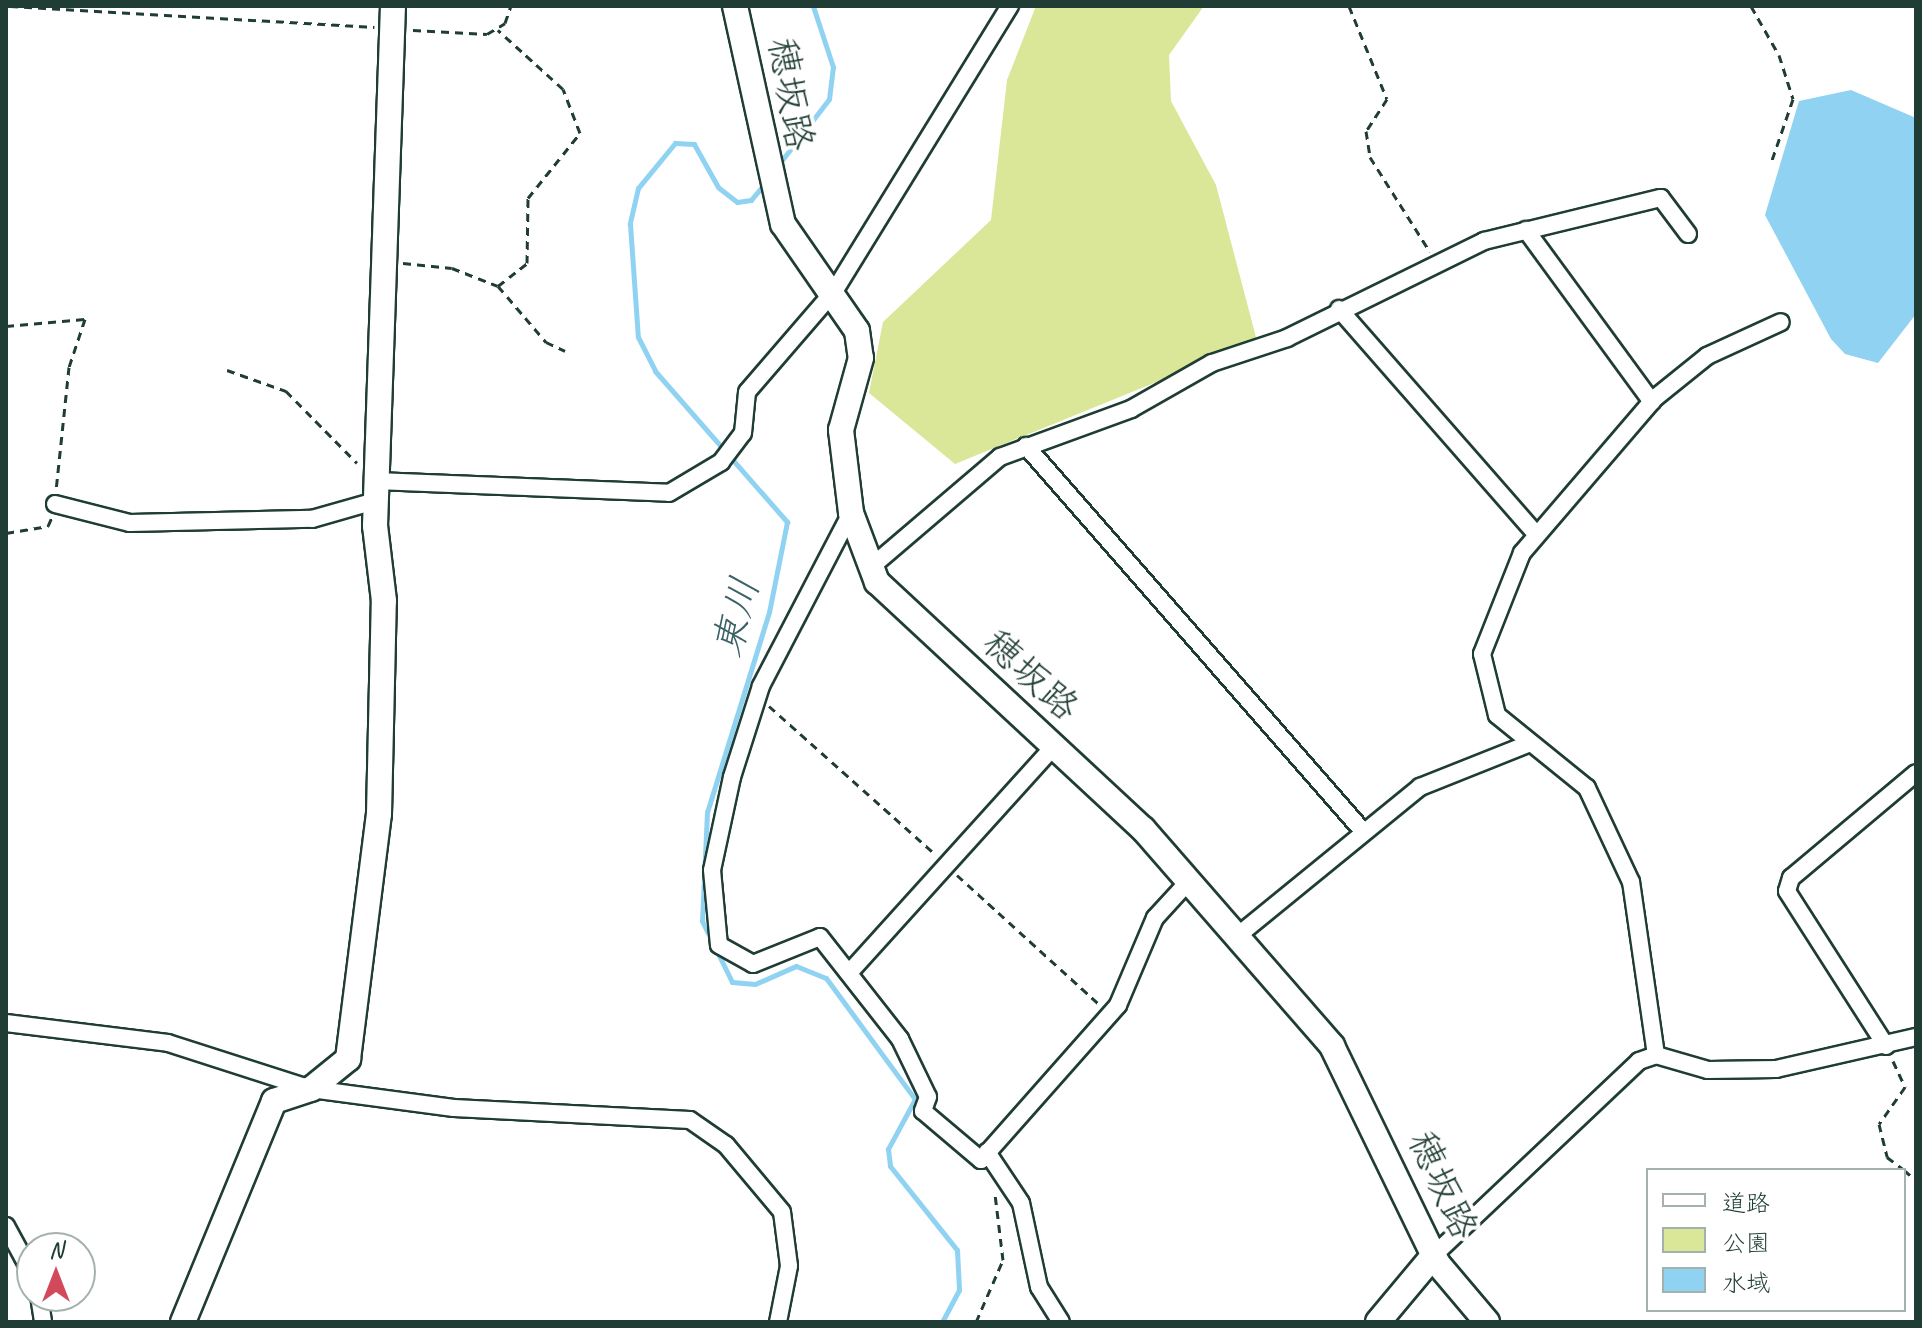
<!DOCTYPE html>
<meta charset="utf-8">
<style>
body{margin:0}
#map{position:relative;width:1922px;height:1328px;overflow:hidden;background:#fff;font-family:Caveat,"Klee One",sans-serif}
div>[style]{position:absolute}
.green>*{inset:0;background:#dae799}
.water>*{inset:0;background:#90d2f2}
.stream>*{height:5px;margin:-2.5px;padding:0 2.5px;transform-origin:2.5px;border-radius:2.5px;background:#90d2f2}
.path>*{height:3px;margin-top:-1.5px;transform-origin:0;background:repeating-linear-gradient(90deg,#1f3d34 0 8px,transparent 0 14px)}
.roads{filter:drop-shadow(2px 0 #1f3d34) drop-shadow(-2px 0 #1f3d34) drop-shadow(0 2px #1f3d34) drop-shadow(0 -2px #1f3d34)}
.street>*{height:16px;margin:-8px;padding:0 8px;transform-origin:8px;border-radius:8px;background:#fff}
.secondary>*{height:24px;margin:-12px;padding:0 12px;transform-origin:12px;border-radius:12px;background:#fff}
span{translate:-50% -50%;white-space:nowrap;text-align:center;line-height:1.15;-webkit-text-stroke:8px #fff;paint-order:stroke}
.street-label{font-size:38px;color:#1f3d34}
.water-label{font-size:40px;color:#3b6264;font-style:italic}
.frame{position:absolute;inset:0;border:8px solid #1f3d34;pointer-events:none}
.legend{position:absolute;left:1646px;top:1168px;width:260px;height:144px;box-sizing:border-box;background:#fff;border:2px solid #a5b1ae;margin:0;padding:10px 14px;list-style:none;font-size:24px;color:#1f3d34}
.legend li{display:flex;align-items:center;gap:16px;height:40px}
.legend b{width:40px;border:2px solid #a5b1ae}
.north{position:absolute;left:16px;top:1232px;width:80px;height:80px;box-sizing:border-box;background:#fff;border:2px solid #a5b1ae;border-radius:50%;rotate:0deg;font-size:22px;font-weight:700;line-height:32px;text-align:center;color:#1f3d34}
.north::after{content:'';display:block;margin:auto;width:28px;height:36px;background:#d1495b;clip-path:polygon(50% 0,100% 100%,50% 72%,0 100%)}
</style>
<div id="map">
<div class="green">
<i style="clip-path:polygon(1036px 6px,1204px 6px,1169px 55px,1171px 101px,1216px 185px,1257px 341px,955px 464px,869px 393px,883px 322px,991px 220px,1007px 80px)"></i>
</div>
<div class="water">
<i style="clip-path:polygon(1851px 90px,1916px 118px,1916px 314px,1878px 363px,1845px 354px,1831px 339px,1765px 215px,1799px 101px)"></i>
</div>
<div class="stream">
<i style="left:779px;top:164px;width:82px;rotate:-52.4deg"></i>
<i style="left:829px;top:99px;width:32px;rotate:-83deg"></i>
<i style="left:833px;top:67px;width:64px;rotate:-108.2deg"></i>
<i style="left:766px;top:182px;width:23px;rotate:130deg"></i>
<i style="left:751px;top:200px;width:14px;rotate:172deg"></i>
<i style="left:737px;top:202px;width:24px;rotate:-142deg"></i>
<i style="left:718px;top:187px;width:49px;rotate:-119.2deg"></i>
<i style="left:694px;top:144px;width:19px;rotate:-177deg"></i>
<i style="left:675px;top:143px;width:58px;rotate:129.4deg"></i>
<i style="left:638px;top:188px;width:37px;rotate:103deg"></i>
<i style="left:630px;top:224px;width:113px;rotate:86deg"></i>
<i style="left:638px;top:337px;width:38px;rotate:63deg"></i>
<i style="left:655px;top:371px;width:201px;rotate:48.8deg"></i>
<i style="left:787px;top:522px;width:92px;rotate:101.3deg"></i>
<i style="left:769px;top:612px;width:209px;rotate:107.2deg"></i>
<i style="left:707px;top:812px;width:109px;rotate:92.6deg"></i>
<i style="left:702px;top:921px;width:68px;rotate:63.8deg"></i>
<i style="left:732px;top:982px;width:23px;rotate:5deg"></i>
<i style="left:755px;top:984px;width:45px;rotate:-23.7deg"></i>
<i style="left:796px;top:966px;width:32px;rotate:22deg"></i>
<i style="left:826px;top:978px;width:150px;rotate:53.7deg"></i>
<i style="left:915px;top:1099px;width:57px;rotate:118.4deg"></i>
<i style="left:888px;top:1149px;width:17px;rotate:83deg"></i>
<i style="left:890px;top:1166px;width:107px;rotate:51.4deg"></i>
<i style="left:957px;top:1250px;width:40px;rotate:87.1deg"></i>
<i style="left:959px;top:1290px;width:36px;rotate:118deg"></i>
</div>
<div class="path">
<i style="left:10px;top:6px;width:365px;rotate:3.3deg"></i>
<i style="left:1349px;top:6px;width:100px;rotate:67.8deg"></i>
<i style="left:1387px;top:99px;width:38px;rotate:123deg"></i>
<i style="left:1366px;top:131px;width:26px;rotate:81deg"></i>
<i style="left:1370px;top:157px;width:112px;rotate:57.7deg"></i>
<i style="left:1751px;top:6px;width:56px;rotate:60.3deg"></i>
<i style="left:1779px;top:55px;width:46px;rotate:72.3deg"></i>
<i style="left:1793px;top:99px;width:68px;rotate:109deg"></i>
<i style="left:413px;top:30px;width:74px;rotate:3.1deg"></i>
<i style="left:487px;top:34px;width:21px;rotate:-31deg"></i>
<i style="left:505px;top:23px;width:18px;rotate:-71deg"></i>
<i style="left:403px;top:263px;width:49px;rotate:5.8deg"></i>
<i style="left:452px;top:268px;width:49px;rotate:21.4deg"></i>
<i style="left:498px;top:286px;width:74px;rotate:49.4deg"></i>
<i style="left:546px;top:342px;width:21px;rotate:25deg"></i>
<i style="left:498px;top:286px;width:37px;rotate:-38deg"></i>
<i style="left:527px;top:263px;width:65px;rotate:-89.1deg"></i>
<i style="left:528px;top:198px;width:83px;rotate:-51.3deg"></i>
<i style="left:580px;top:133px;width:47px;rotate:-111.1deg"></i>
<i style="left:563px;top:89px;width:88px;rotate:-137.8deg"></i>
<i style="left:6px;top:326px;width:79px;rotate:-5.1deg"></i>
<i style="left:85px;top:319px;width:51px;rotate:108.4deg"></i>
<i style="left:69px;top:367px;width:124px;rotate:96deg"></i>
<i style="left:227px;top:370px;width:63px;rotate:19.6deg"></i>
<i style="left:286px;top:391px;width:101px;rotate:45.4deg"></i>
<i style="left:6px;top:533px;width:43px;rotate:-9.5deg"></i>
<i style="left:48px;top:526px;width:10px;rotate:-66deg"></i>
<i style="left:769px;top:706px;width:221px;rotate:41.7deg"></i>
<i style="left:957px;top:875px;width:192px;rotate:42.3deg"></i>
<i style="left:1893px;top:1061px;width:29px;rotate:65deg"></i>
<i style="left:1905px;top:1087px;width:45px;rotate:125.1deg"></i>
<i style="left:1879px;top:1124px;width:34px;rotate:76deg"></i>
<i style="left:1887px;top:1157px;width:21px;rotate:37deg"></i>
<i style="left:1904px;top:1170px;width:16px;rotate:40deg"></i>
<i style="left:976px;top:1322px;width:68px;rotate:-66.5deg"></i>
<i style="left:1003px;top:1260px;width:66px;rotate:-96.9deg"></i>
</div>
<div class="roads">
<div class="street">
<i style="left:1526px;top:230px;width:213px;rotate:53.8deg"></i>
<i style="left:1339px;top:309px;width:300px;rotate:48.8deg"></i>
<i style="left:1026px;top:446px;width:509px;rotate:48.82deg"></i>
<i style="left:376px;top:481px;width:293px;rotate:2.3deg"></i>
<i style="left:669px;top:493px;width:61px;rotate:-30.8deg"></i>
<i style="left:721px;top:462px;width:36px;rotate:-53deg"></i>
<i style="left:743px;top:433px;width:41px;rotate:-84.4deg"></i>
<i style="left:747px;top:392px;width:135px;rotate:-49.2deg"></i>
<i style="left:835px;top:290px;width:334px;rotate:-58.4deg"></i>
<i style="left:55px;top:504px;width:77px;rotate:14.2deg"></i>
<i style="left:130px;top:523px;width:182px;rotate:-1.3deg"></i>
<i style="left:312px;top:519px;width:66px;rotate:-15.9deg"></i>
<i style="left:851px;top:513px;width:195px;rotate:117.5deg"></i>
<i style="left:761px;top:686px;width:96px;rotate:107.7deg"></i>
<i style="left:732px;top:777px;width:95px;rotate:102.1deg"></i>
<i style="left:712px;top:870px;width:75px;rotate:84.7deg"></i>
<i style="left:719px;top:945px;width:39px;rotate:29deg"></i>
<i style="left:753px;top:964px;width:72px;rotate:-21.9deg"></i>
<i style="left:820px;top:937px;width:130px;rotate:51.9deg"></i>
<i style="left:900px;top:1039px;width:64px;rotate:64.2deg"></i>
<i style="left:928px;top:1097px;width:15px;rotate:110deg"></i>
<i style="left:923px;top:1111px;width:76px;rotate:40.2deg"></i>
<i style="left:981px;top:1160px;width:207px;rotate:-48.5deg"></i>
<i style="left:1118px;top:1005px;width:95px;rotate:-67deg"></i>
<i style="left:1155px;top:918px;width:49px;rotate:-47.5deg"></i>
<i style="left:870px;top:568px;width:171px;rotate:-40.5deg"></i>
<i style="left:1000px;top:457px;width:140px;rotate:-20.1deg"></i>
<i style="left:1131px;top:409px;width:93px;rotate:-29.6deg"></i>
<i style="left:1212px;top:363px;width:79px;rotate:-18.4deg"></i>
<i style="left:1287px;top:338px;width:220px;rotate:-26.2deg"></i>
<i style="left:1484px;top:241px;width:182px;rotate:-13.7deg"></i>
<i style="left:1661px;top:198px;width:45px;rotate:53.1deg"></i>
<i style="left:1235px;top:938px;width:239px;rotate:-39.2deg"></i>
<i style="left:1420px;top:787px;width:116px;rotate:-21.7deg"></i>
<i style="left:849px;top:973px;width:307px;rotate:-47.9deg"></i>
<i style="left:6px;top:1023px;width:163px;rotate:7deg"></i>
<i style="left:168px;top:1043px;width:150px;rotate:17.8deg"></i>
<i style="left:311px;top:1089px;width:144px;rotate:7.6deg"></i>
<i style="left:454px;top:1108px;width:236px;rotate:2.9deg"></i>
<i style="left:690px;top:1120px;width:44px;rotate:34.8deg"></i>
<i style="left:726px;top:1145px;width:87px;rotate:50.1deg"></i>
<i style="left:782px;top:1212px;width:54px;rotate:82.6deg"></i>
<i style="left:789px;top:1266px;width:57px;rotate:101.1deg"></i>
<i style="left:1886px;top:1046px;width:184px;rotate:-122.6deg"></i>
<i style="left:1787px;top:891px;width:14px;rotate:-73deg"></i>
<i style="left:1791px;top:878px;width:163px;rotate:-40deg"></i>
<i style="left:1656px;top:1055px;width:175px;rotate:-98.2deg"></i>
<i style="left:1631px;top:882px;width:104px;rotate:-115.1deg"></i>
<i style="left:1587px;top:788px;width:116px;rotate:-141deg"></i>
<i style="left:1497px;top:715px;width:63px;rotate:-103.8deg"></i>
<i style="left:1482px;top:654px;width:109px;rotate:-68.4deg"></i>
<i style="left:1522px;top:553px;width:204px;rotate:-49.4deg"></i>
<i style="left:1655px;top:398px;width:67px;rotate:-38.9deg"></i>
<i style="left:1707px;top:356px;width:81px;rotate:-24.7deg"></i>
<i style="left:987px;top:1152px;width:61px;rotate:56.3deg"></i>
<i style="left:1021px;top:1203px;width:86px;rotate:77.9deg"></i>
<i style="left:1039px;top:1287px;width:41px;rotate:57.8deg"></i>
<i style="left:6px;top:1226px;width:55px;rotate:61.6deg"></i>
<i style="left:1434px;top:1255px;width:282px;rotate:-43.4deg"></i>
<i style="left:1639px;top:1061px;width:18px;rotate:-19deg"></i>
<i style="left:1656px;top:1055px;width:54px;rotate:16.1deg"></i>
<i style="left:1708px;top:1070px;width:68px;rotate:-0.8deg"></i>
<i style="left:1776px;top:1069px;width:144px;rotate:-12.9deg"></i>
<i style="left:39px;top:1296px;width:26px;rotate:81deg"></i>
</div>
<div class="secondary">
<i style="left:735px;top:6px;width:223px;rotate:77.6deg"></i>
<i style="left:783px;top:224px;width:130px;rotate:55.3deg"></i>
<i style="left:857px;top:331px;width:27px;rotate:82deg"></i>
<i style="left:861px;top:358px;width:75px;rotate:105.5deg"></i>
<i style="left:841px;top:430px;width:84px;rotate:83.1deg"></i>
<i style="left:851px;top:513px;width:74px;rotate:69.4deg"></i>
<i style="left:877px;top:582px;width:363px;rotate:42.9deg"></i>
<i style="left:1143px;top:829px;width:288px;rotate:48.9deg"></i>
<i style="left:1332px;top:1046px;width:242px;rotate:64.1deg"></i>
<i style="left:1438px;top:1264px;width:76px;rotate:49.8deg"></i>
<i style="left:183px;top:1322px;width:239px;rotate:-67.6deg"></i>
<i style="left:274px;top:1101px;width:39px;rotate:-18deg"></i>
<i style="left:311px;top:1089px;width:48px;rotate:-39deg"></i>
<i style="left:348px;top:1059px;width:247px;rotate:-82.8deg"></i>
<i style="left:379px;top:814px;width:213px;rotate:-88.7deg"></i>
<i style="left:384px;top:601px;width:76px;rotate:-96.8deg"></i>
<i style="left:375px;top:526px;width:520px;rotate:-88.02deg"></i>
<i style="left:1378px;top:1322px;width:87px;rotate:-50.1deg"></i>
</div>
</div>
<div class="street-label">
<span style="left:791px;top:94px;rotate:80deg">穂坂路</span>
<span style="left:1031px;top:675px;rotate:42deg">穂坂路</span>
<span style="left:1443px;top:1185px;rotate:65deg">穂坂路</span>
</div>
<div class="water-label">
<span style="left:736px;top:617px;rotate:-75deg">東川</span>
</div>
<div class="frame"></div>
<ul class="legend">
<li><b style="height:10px;background:#fff"></b>道路</li>
<li><b style="height:22px;background:#dae799"></b>公園</li>
<li><b style="height:22px;background:#90d2f2"></b>水域</li>
</ul>
<div class="north">N</div>
</div>
